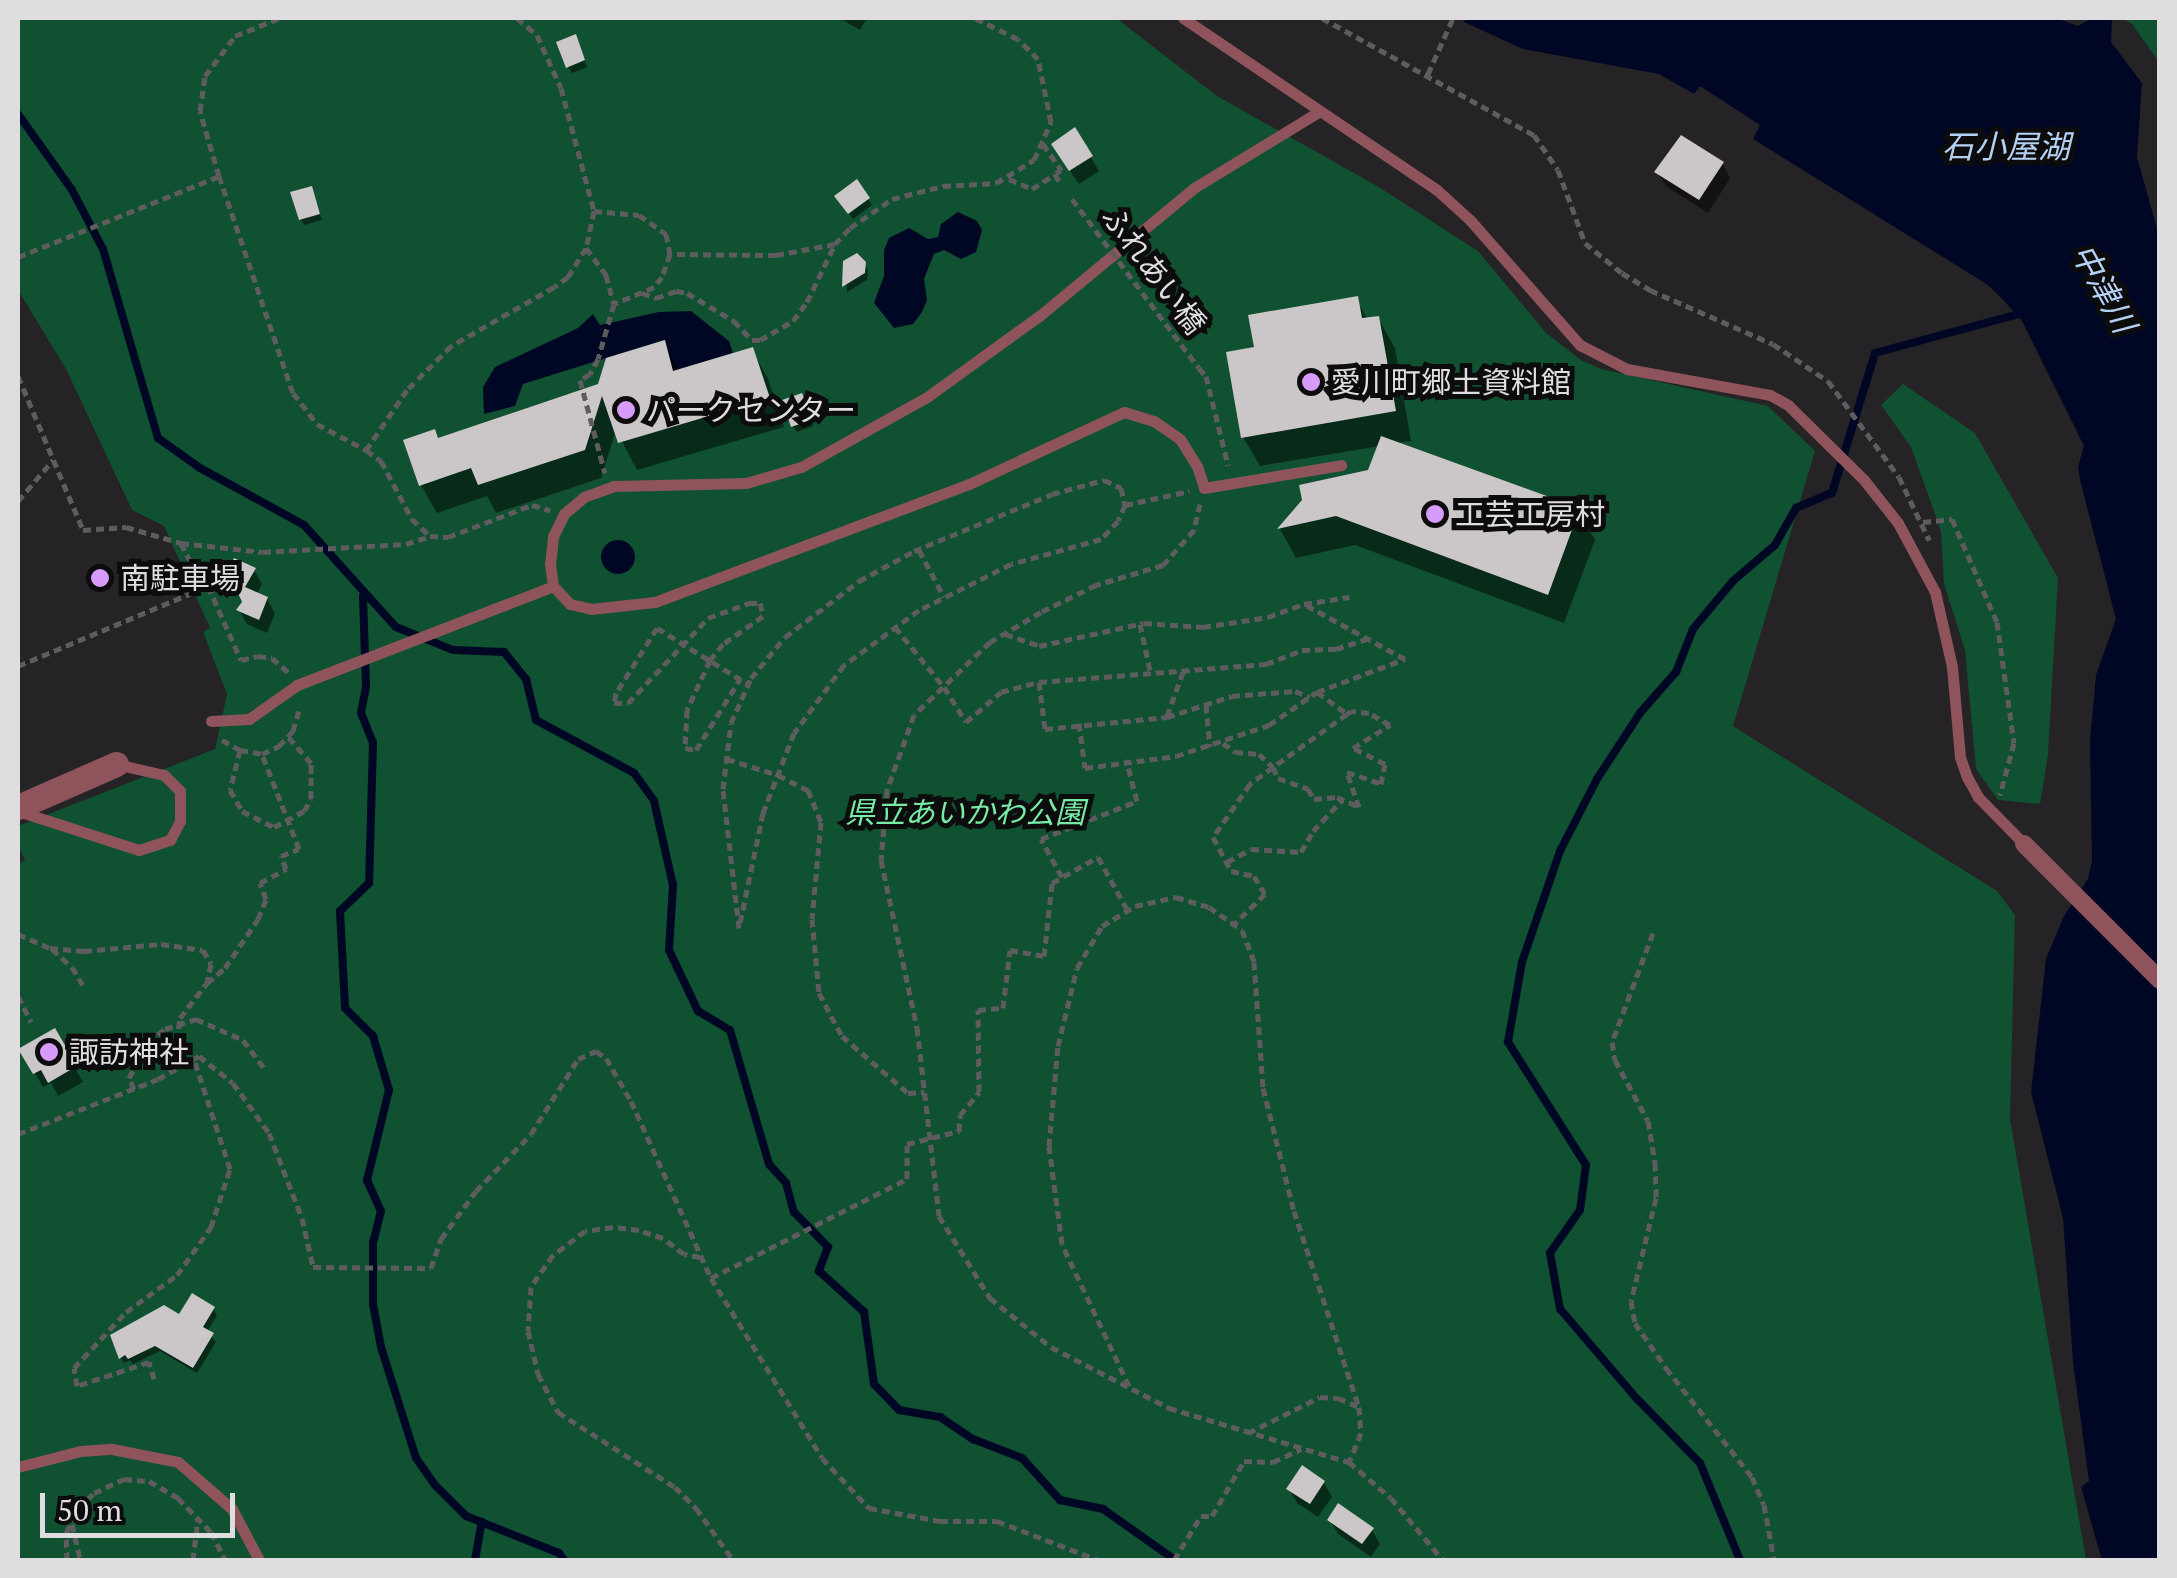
<!DOCTYPE html>
<meta charset="utf-8">
<style>
body{margin:0}
#map{position:relative;width:2177px;height:1578px;overflow:hidden;background:#252325;font-family:"PT Serif","Noto Sans JP",serif}
div>[style]{position:absolute}
.green>*{inset:0;background:#0f5130}
.water>*{inset:0;background:#000724}
.round{border-radius:50%}
.shadow>*{inset:0;background:#0007}
.stream>*{height:8px;margin:-4px;padding:0 4px;transform-origin:4px;border-radius:4px;background:#000724}
.building>*{inset:0;background:#cbc6c7}
.path>*{height:5px;margin-top:-2.5px;transform-origin:0;background:repeating-linear-gradient(90deg,#5e5c5e 0 8px,transparent 0 13px)}
.service>*{height:11px;margin:-5.5px;padding:0 5.5px;transform-origin:5.5px;border-radius:5.5px;background:#8f545b}
.pedestrian>*{height:18px;margin:-9px;padding:0 9px;transform-origin:9px;border-radius:9px;background:#8f545b}
.tertiary>*{height:25px;margin:-12.5px;padding:0 12.5px;transform-origin:12.5px;border-radius:12.5px;background:#8f545b}
.path-bridge>*{height:5px;margin-top:-2.5px;transform-origin:0;background:repeating-linear-gradient(90deg,#5e5c5e 0 8px,transparent 0 13px)}
.dots>*{width:28px;height:28px;translate:-50% -50%;box-sizing:border-box;border:5px solid #0d0c0d;border-radius:50%}
span{translate:-50% -50%;white-space:nowrap;text-align:center;line-height:1.15;-webkit-text-stroke:10px #0d0c0d;paint-order:stroke}
.street-label{font-size:30px;color:#dfdddf}
.poi-label{font-size:30px;color:#dfdddf}
.left{translate:0 -50%;text-align:left}
.park-label{font-size:30px;color:#76eca7;font-style:italic}
.water-label{font-size:32px;color:#b4d1f4;font-style:italic}
.frame{position:absolute;inset:0;border:20px solid #dfdddf;pointer-events:none}
.scale{position:absolute;left:40px;top:1493px;width:195px;height:45px;box-sizing:border-box;border:5px solid #dfdddf;border-top:0;padding-left:12px;font-size:30px;line-height:35px;white-space:nowrap;color:#dfdddf;-webkit-text-stroke:8px #0d0c0d;paint-order:stroke}
</style>
<div id="map">
<div class="green">
<i style="clip-path:polygon(18px 18px,1116px 18px,1217px 96px,1377px 186px,1478px 251px,1546px 333px,1581px 360px,1601px 369px,1768px 406px,1815px 451px,1733px 726px,1997px 891px,2015px 915px,2010px 1119px,2086px 1560px,18px 1560px,18px 865px,25px 860px,18px 846px,18px 826px,215px 749px,227px 694px,203px 632px,210px 628px,164px 526px,132px 510px,66px 369px,18px 290px)"></i>
<i style="clip-path:polygon(2122px 18px,2159px 18px,2159px 62px,2132px 24px)"></i>
<i style="clip-path:polygon(1903px 384px,1975px 433px,2058px 578px,2048px 755px,2040px 804px,1998px 800px,1976px 769px,1965px 650px,1944px 584px,1941px 531px,1911px 447px,1881px 405px)"></i>
</div>
<div class="water">
<i style="clip-path:polygon(1466px 18px,2056px 18px,2078px 26px,2092px 18px,2112px 18px,2111px 42px,2142px 83px,2137px 157px,2160px 239px,2159px 1560px,2102px 1560px,2081px 1487px,2089px 1481px,2073px 1362px,2063px 1218px,2031px 1092px,2046px 959px,2064px 916px,2088px 879px,2092px 861px,2090px 741px,2096px 675px,2116px 619px,2080px 480px,2078px 467px,2084px 446px,2022px 321px,2005px 302px,1988px 285px,1753px 139px,1760px 125px,1700px 86px,1694px 94px,1659px 74px,1523px 49px,1464px 22px)"></i>
<i style="clip-path:polygon(958px 212px,977px 221px,982px 230px,976px 252px,961px 259px,944px 250px,934px 254px,924px 279px,927px 300px,922px 312px,913px 324px,894px 328px,874px 303px,884px 276px,884px 250px,889px 238px,909px 228px,928px 239px,938px 237px,941px 224px)"></i>
<i style="clip-path:polygon(691px 311px,729px 341px,733px 353px,673px 371px,664px 340px,523px 384px,515px 406px,484px 414px,483px 387px,495px 367px,578px 328px,593px 314px,600px 325px,659px 312px)"></i>
<i class="round" style="left:601px;top:540px;width:34px;height:34px"></i>
</div>
<div class="shadow">
<i style="clip-path:polygon(839px 18px,867px 18px,860px 30px)"></i>
<i style="clip-path:polygon(578px 43px,587px 67px,572px 73px,568px 67px)"></i>
<i style="clip-path:polygon(1075px 131px,1099px 171px,1079px 184px,1062px 159px)"></i>
<i style="clip-path:polygon(1722px 163px,1730px 178px,1708px 213px,1666px 186px,1657px 172px)"></i>
<i style="clip-path:polygon(314px 195px,322px 220px,304px 225px,301px 219px)"></i>
<i style="clip-path:polygon(868px 199px,872px 205px,853px 219px,841px 202px)"></i>
<i style="clip-path:polygon(845px 262px,864px 263px,868px 271px,867px 280px,847px 292px)"></i>
<i style="clip-path:polygon(1356px 299px,1368px 320px,1378px 318px,1395px 348px,1411px 441px,1395px 443px,1578px 510px,1595px 540px,1564px 623px,1355px 545px,1296px 558px,1280px 529px,1305px 501px,1370px 472px,1380px 446px,1260px 466px,1243px 437px,1257px 349px)"></i>
<i style="clip-path:polygon(664px 343px,681px 372px,752px 350px,768px 379px,784px 427px,637px 470px,616px 430px,601px 478px,496px 513px,487px 496px,437px 513px,421px 485px,439px 441px,600px 386px)"></i>
<i style="clip-path:polygon(805px 403px,813px 426px,797px 432px,793px 426px)"></i>
<i style="clip-path:polygon(254px 570px,262px 584px,256px 595px,267px 599px,275px 614px,267px 633px,247px 624px,239px 610px,244px 602px,242px 597px,227px 578px)"></i>
<i style="clip-path:polygon(54px 1032px,83px 1082px,58px 1096px,51px 1083px,43px 1087px,22px 1050px)"></i>
<i style="clip-path:polygon(213px 1309px,217px 1315px,207px 1332px,216px 1342px,197px 1373px,160px 1351px,133px 1364px,130px 1360px,124px 1363px,121px 1358px,180px 1317px)"></i>
<i style="clip-path:polygon(1324px 1483px,1332px 1497px,1318px 1517px,1297px 1503px,1289px 1489px)"></i>
<i style="clip-path:polygon(1330px 1520px,1372px 1530px,1380px 1544px,1371px 1557px,1338px 1534px)"></i>
</div>
<div class="stream">
<i style="left:18px;top:114px;width:93px;rotate:54.6deg"></i>
<i style="left:72px;top:190px;width:67px;rotate:62.3deg"></i>
<i style="left:103px;top:249px;width:197px;rotate:73.8deg"></i>
<i style="left:158px;top:438px;width:52px;rotate:35.5deg"></i>
<i style="left:200px;top:468px;width:119px;rotate:28.7deg"></i>
<i style="left:304px;top:525px;width:137px;rotate:48deg"></i>
<i style="left:396px;top:627px;width:61px;rotate:22deg"></i>
<i style="left:453px;top:650px;width:51px;rotate:2.2deg"></i>
<i style="left:504px;top:652px;width:35px;rotate:51deg"></i>
<i style="left:526px;top:679px;width:42px;rotate:76.3deg"></i>
<i style="left:536px;top:720px;width:111px;rotate:28.4deg"></i>
<i style="left:634px;top:773px;width:34px;rotate:54deg"></i>
<i style="left:654px;top:801px;width:86px;rotate:77.3deg"></i>
<i style="left:673px;top:885px;width:65px;rotate:93.5deg"></i>
<i style="left:669px;top:950px;width:68px;rotate:64.6deg"></i>
<i style="left:698px;top:1011px;width:37px;rotate:31deg"></i>
<i style="left:730px;top:1030px;width:140px;rotate:73.8deg"></i>
<i style="left:769px;top:1164px;width:25px;rotate:48deg"></i>
<i style="left:786px;top:1183px;width:30px;rotate:75deg"></i>
<i style="left:794px;top:1212px;width:49px;rotate:45.8deg"></i>
<i style="left:828px;top:1247px;width:26px;rotate:111deg"></i>
<i style="left:819px;top:1271px;width:61px;rotate:42.3deg"></i>
<i style="left:864px;top:1312px;width:73px;rotate:82.1deg"></i>
<i style="left:874px;top:1384px;width:36px;rotate:46deg"></i>
<i style="left:899px;top:1410px;width:42px;rotate:9.7deg"></i>
<i style="left:940px;top:1417px;width:40px;rotate:34deg"></i>
<i style="left:973px;top:1439px;width:53px;rotate:21.2deg"></i>
<i style="left:1022px;top:1458px;width:57px;rotate:47.9deg"></i>
<i style="left:1060px;top:1500px;width:44px;rotate:11.8deg"></i>
<i style="left:1103px;top:1509px;width:88px;rotate:35.3deg"></i>
<i style="left:363px;top:596px;width:91px;rotate:88.1deg"></i>
<i style="left:366px;top:687px;width:26px;rotate:101deg"></i>
<i style="left:361px;top:713px;width:32px;rotate:68deg"></i>
<i style="left:373px;top:743px;width:140px;rotate:91.6deg"></i>
<i style="left:369px;top:883px;width:40px;rotate:136deg"></i>
<i style="left:340px;top:911px;width:97px;rotate:87deg"></i>
<i style="left:345px;top:1008px;width:40px;rotate:45deg"></i>
<i style="left:373px;top:1036px;width:56px;rotate:73.5deg"></i>
<i style="left:389px;top:1090px;width:93px;rotate:103.7deg"></i>
<i style="left:367px;top:1180px;width:34px;rotate:66deg"></i>
<i style="left:381px;top:1211px;width:32px;rotate:104deg"></i>
<i style="left:373px;top:1242px;width:62px;rotate:90deg"></i>
<i style="left:373px;top:1304px;width:44px;rotate:79.5deg"></i>
<i style="left:381px;top:1347px;width:116px;rotate:72.5deg"></i>
<i style="left:416px;top:1458px;width:33px;rotate:55deg"></i>
<i style="left:435px;top:1485px;width:44px;rotate:45deg"></i>
<i style="left:466px;top:1516px;width:100px;rotate:21.7deg"></i>
<i style="left:559px;top:1553px;width:9px;rotate:54deg"></i>
<i style="left:475px;top:1560px;width:39px;rotate:-80deg"></i>
<i style="left:1740px;top:1560px;width:105px;rotate:-112.4deg"></i>
<i style="left:1700px;top:1463px;width:90px;rotate:-134.5deg"></i>
<i style="left:1637px;top:1399px;width:118px;rotate:-130.5deg"></i>
<i style="left:1560px;top:1309px;width:57px;rotate:-100.1deg"></i>
<i style="left:1550px;top:1253px;width:52px;rotate:-55.1deg"></i>
<i style="left:1580px;top:1210px;width:45px;rotate:-82.4deg"></i>
<i style="left:1586px;top:1165px;width:146px;rotate:-122.4deg"></i>
<i style="left:1508px;top:1042px;width:81px;rotate:-80.1deg"></i>
<i style="left:1522px;top:962px;width:117px;rotate:-71.1deg"></i>
<i style="left:1560px;top:851px;width:81px;rotate:-62.8deg"></i>
<i style="left:1597px;top:779px;width:79px;rotate:-56.9deg"></i>
<i style="left:1640px;top:713px;width:55px;rotate:-48.7deg"></i>
<i style="left:1676px;top:672px;width:46px;rotate:-68.4deg"></i>
<i style="left:1693px;top:629px;width:62px;rotate:-50.2deg"></i>
<i style="left:1733px;top:581px;width:55px;rotate:-40.6deg"></i>
<i style="left:1775px;top:545px;width:43px;rotate:-60.4deg"></i>
<i style="left:1796px;top:508px;width:39px;rotate:-23deg"></i>
<i style="left:1832px;top:493px;width:146px;rotate:-72.9deg"></i>
<i style="left:1875px;top:353px;width:156px;rotate:-15.2deg"></i>
</div>
<div class="building">
<i style="clip-path:polygon(576px 34px,585px 60px,566px 68px,556px 42px)"></i>
<i style="clip-path:polygon(1075px 127px,1093px 156px,1069px 171px,1051px 144px)"></i>
<i style="clip-path:polygon(1681px 135px,1724px 162px,1699px 200px,1654px 172px)"></i>
<i style="clip-path:polygon(857px 179px,870px 198px,848px 214px,834px 196px)"></i>
<i style="clip-path:polygon(312px 186px,320px 214px,299px 220px,290px 192px)"></i>
<i style="clip-path:polygon(857px 253px,866px 262px,865px 273px,842px 287px,843px 261px)"></i>
<i style="clip-path:polygon(1358px 296px,1362px 318px,1379px 316px,1396px 411px,1241px 438px,1226px 352px,1254px 347px,1248px 315px)"></i>
<i style="clip-path:polygon(665px 340px,673px 371px,753px 347px,770px 398px,618px 443px,602px 396px,585px 450px,478px 485px,471px 468px,419px 486px,403px 440px,435px 429px,438px 438px,598px 384px,606px 358px)"></i>
<i style="clip-path:polygon(802px 393px,812px 420px,791px 427px,782px 400px)"></i>
<i style="clip-path:polygon(1381px 436px,1580px 508px,1548px 595px,1336px 516px,1277px 529px,1302px 500px,1299px 485px,1368px 470px)"></i>
<i style="clip-path:polygon(234px 558px,256px 568px,245px 587px,268px 597px,259px 620px,236px 610px,242px 602px,234px 584px,224px 578px)"></i>
<i style="clip-path:polygon(55px 1028px,77px 1066px,48px 1083px,41px 1070px,33px 1074px,18px 1049px)"></i>
<i style="clip-path:polygon(192px 1293px,215px 1307px,203px 1327px,214px 1333px,193px 1368px,155px 1346px,128px 1359px,125px 1355px,119px 1359px,110px 1335px,164px 1305px,179px 1314px)"></i>
<i style="clip-path:polygon(1302px 1465px,1325px 1481px,1310px 1504px,1286px 1489px)"></i>
<i style="clip-path:polygon(1338px 1503px,1374px 1528px,1362px 1544px,1327px 1520px)"></i>
</div>
<div class="path">
<i style="left:517px;top:18px;width:26px;rotate:40deg"></i>
<i style="left:537px;top:35px;width:58px;rotate:65.6deg"></i>
<i style="left:561px;top:88px;width:127px;rotate:75deg"></i>
<i style="left:594px;top:211px;width:38px;rotate:102deg"></i>
<i style="left:586px;top:248px;width:34px;rotate:122deg"></i>
<i style="left:568px;top:277px;width:17px;rotate:144deg"></i>
<i style="left:554px;top:287px;width:119px;rotate:150.2deg"></i>
<i style="left:451px;top:346px;width:62px;rotate:135deg"></i>
<i style="left:407px;top:390px;width:73px;rotate:124.3deg"></i>
<i style="left:366px;top:450px;width:19px;rotate:36deg"></i>
<i style="left:381px;top:461px;width:66px;rotate:61.9deg"></i>
<i style="left:412px;top:519px;width:25px;rotate:43deg"></i>
<i style="left:430px;top:536px;width:18px;rotate:3deg"></i>
<i style="left:448px;top:537px;width:90px;rotate:-20.9deg"></i>
<i style="left:532px;top:505px;width:19px;rotate:16deg"></i>
<i style="left:1322px;top:18px;width:242px;rotate:28.9deg"></i>
<i style="left:1534px;top:135px;width:42px;rotate:55.6deg"></i>
<i style="left:1558px;top:170px;width:78px;rotate:69.7deg"></i>
<i style="left:1585px;top:243px;width:48px;rotate:39deg"></i>
<i style="left:1622px;top:273px;width:33px;rotate:31deg"></i>
<i style="left:1650px;top:290px;width:134px;rotate:23.7deg"></i>
<i style="left:1773px;top:344px;width:66px;rotate:33.9deg"></i>
<i style="left:1828px;top:381px;width:119px;rotate:53.5deg"></i>
<i style="left:1899px;top:477px;width:70px;rotate:64.5deg"></i>
<i style="left:1428px;top:74px;width:61px;rotate:-65.9deg"></i>
<i style="left:1043px;top:144px;width:32px;rotate:55deg"></i>
<i style="left:1061px;top:170px;width:6px;rotate:149deg"></i>
<i style="left:219px;top:176px;width:68px;rotate:-106.3deg"></i>
<i style="left:200px;top:111px;width:35px;rotate:-82deg"></i>
<i style="left:205px;top:76px;width:50px;rotate:-53.1deg"></i>
<i style="left:235px;top:36px;width:48px;rotate:-22.2deg"></i>
<i style="left:1009px;top:179px;width:25px;rotate:23deg"></i>
<i style="left:1032px;top:189px;width:27px;rotate:-33deg"></i>
<i style="left:1055px;top:174px;width:8px;rotate:60deg"></i>
<i style="left:594px;top:211px;width:45px;rotate:5.1deg"></i>
<i style="left:639px;top:215px;width:33px;rotate:35deg"></i>
<i style="left:666px;top:234px;width:20px;rotate:79deg"></i>
<i style="left:670px;top:254px;width:24px;rotate:109deg"></i>
<i style="left:662px;top:277px;width:13px;rotate:129deg"></i>
<i style="left:654px;top:287px;width:43px;rotate:157deg"></i>
<i style="left:835px;top:244px;width:22px;rotate:-47deg"></i>
<i style="left:850px;top:228px;width:51px;rotate:-34.6deg"></i>
<i style="left:892px;top:199px;width:53px;rotate:-14.3deg"></i>
<i style="left:943px;top:186px;width:53px;rotate:-3.2deg"></i>
<i style="left:996px;top:183px;width:44px;rotate:-31.2deg"></i>
<i style="left:1034px;top:160px;width:42px;rotate:-65.9deg"></i>
<i style="left:1051px;top:122px;width:64px;rotate:-101.7deg"></i>
<i style="left:1038px;top:59px;width:28px;rotate:-135deg"></i>
<i style="left:1018px;top:39px;width:48px;rotate:-154deg"></i>
<i style="left:586px;top:248px;width:34px;rotate:53deg"></i>
<i style="left:606px;top:275px;width:30px;rotate:75deg"></i>
<i style="left:614px;top:304px;width:57px;rotate:106.2deg"></i>
<i style="left:598px;top:359px;width:17px;rotate:118deg"></i>
<i style="left:590px;top:374px;width:12px;rotate:149deg"></i>
<i style="left:580px;top:380px;width:96px;rotate:75deg"></i>
<i style="left:18px;top:257px;width:217px;rotate:-21.9deg"></i>
<i style="left:219px;top:176px;width:229px;rotate:71.2deg"></i>
<i style="left:293px;top:393px;width:39px;rotate:52deg"></i>
<i style="left:317px;top:424px;width:55px;rotate:28deg"></i>
<i style="left:642px;top:293px;width:15px;rotate:20deg"></i>
<i style="left:656px;top:298px;width:21px;rotate:-19deg"></i>
<i style="left:676px;top:291px;width:11px;rotate:10deg"></i>
<i style="left:687px;top:293px;width:55px;rotate:30.8deg"></i>
<i style="left:734px;top:321px;width:26px;rotate:47deg"></i>
<i style="left:752px;top:340px;width:8px"></i>
<i style="left:760px;top:340px;width:38px;rotate:-30deg"></i>
<i style="left:793px;top:321px;width:24px;rotate:-54deg"></i>
<i style="left:807px;top:302px;width:64px;rotate:-64.2deg"></i>
<i style="left:835px;top:244px;width:60px;rotate:169.4deg"></i>
<i style="left:776px;top:255px;width:106px;rotate:-179.5deg"></i>
<i style="left:1199px;top:368px;width:11px;rotate:49deg"></i>
<i style="left:1206px;top:376px;width:92px;rotate:76.1deg"></i>
<i style="left:18px;top:376px;width:167px;rotate:67.1deg"></i>
<i style="left:83px;top:530px;width:43px;rotate:-4deg"></i>
<i style="left:126px;top:527px;width:57px;rotate:16.2deg"></i>
<i style="left:181px;top:543px;width:49px;rotate:63.4deg"></i>
<i style="left:1104px;top:480px;width:19px;rotate:25deg"></i>
<i style="left:1121px;top:488px;width:17px;rotate:77deg"></i>
<i style="left:1125px;top:505px;width:17px;rotate:114deg"></i>
<i style="left:1118px;top:521px;width:25px;rotate:133deg"></i>
<i style="left:1101px;top:539px;width:93px;rotate:164.5deg"></i>
<i style="left:1011px;top:564px;width:103px;rotate:153.4deg"></i>
<i style="left:919px;top:610px;width:93px;rotate:143.7deg"></i>
<i style="left:844px;top:665px;width:84px;rotate:126.3deg"></i>
<i style="left:794px;top:733px;width:86px;rotate:111.2deg"></i>
<i style="left:763px;top:813px;width:117px;rotate:101.8deg"></i>
<i style="left:739px;top:928px;width:140px;rotate:-96.6deg"></i>
<i style="left:723px;top:789px;width:66px;rotate:-83.1deg"></i>
<i style="left:731px;top:723px;width:49px;rotate:-66deg"></i>
<i style="left:751px;top:678px;width:53px;rotate:-50.3deg"></i>
<i style="left:785px;top:637px;width:93px;rotate:-37.1deg"></i>
<i style="left:859px;top:581px;width:63px;rotate:-28.6deg"></i>
<i style="left:914px;top:551px;width:149px;rotate:-22.4deg"></i>
<i style="left:1052px;top:494px;width:54px;rotate:-15.1deg"></i>
<i style="left:18px;top:501px;width:54px;rotate:-49.5deg"></i>
<i style="left:1200px;top:504px;width:27px;rotate:103deg"></i>
<i style="left:1194px;top:530px;width:47px;rotate:131.5deg"></i>
<i style="left:1163px;top:565px;width:70px;rotate:163.4deg"></i>
<i style="left:1096px;top:585px;width:61px;rotate:153.9deg"></i>
<i style="left:1041px;top:612px;width:59px;rotate:149.5deg"></i>
<i style="left:990px;top:642px;width:105px;rotate:136.2deg"></i>
<i style="left:914px;top:715px;width:80px;rotate:109.8deg"></i>
<i style="left:887px;top:790px;width:70px;rotate:94.9deg"></i>
<i style="left:881px;top:860px;width:172px;rotate:77.9deg"></i>
<i style="left:917px;top:1028px;width:189px;rotate:83.3deg"></i>
<i style="left:939px;top:1216px;width:97px;rotate:58.1deg"></i>
<i style="left:990px;top:1298px;width:78px;rotate:38.8deg"></i>
<i style="left:1051px;top:1347px;width:133px;rotate:27.3deg"></i>
<i style="left:1169px;top:1408px;width:188px;rotate:16.7deg"></i>
<i style="left:1349px;top:1462px;width:55px;rotate:40.6deg"></i>
<i style="left:1391px;top:1498px;width:81px;rotate:50deg"></i>
<i style="left:1125px;top:505px;width:66px;rotate:-12.2deg"></i>
<i style="left:1923px;top:522px;width:29px;rotate:-6deg"></i>
<i style="left:1952px;top:519px;width:112px;rotate:66.4deg"></i>
<i style="left:1997px;top:622px;width:122px;rotate:82deg"></i>
<i style="left:2014px;top:743px;width:54px;rotate:105.1deg"></i>
<i style="left:181px;top:543px;width:82px;rotate:6.3deg"></i>
<i style="left:263px;top:552px;width:143px;rotate:-3.2deg"></i>
<i style="left:406px;top:544px;width:25px;rotate:-18deg"></i>
<i style="left:919px;top:550px;width:53px;rotate:62deg"></i>
<i style="left:1140px;top:624px;width:52px;rotate:77.8deg"></i>
<i style="left:895px;top:627px;width:77px;rotate:50.8deg"></i>
<i style="left:944px;top:687px;width:41px;rotate:57.8deg"></i>
<i style="left:966px;top:722px;width:46px;rotate:-40.6deg"></i>
<i style="left:1001px;top:692px;width:39px;rotate:-15deg"></i>
<i style="left:1039px;top:682px;width:228px;rotate:-4.5deg"></i>
<i style="left:1266px;top:664px;width:39px;rotate:-21deg"></i>
<i style="left:1302px;top:650px;width:34px;rotate:-2deg"></i>
<i style="left:1336px;top:649px;width:35px;rotate:-18deg"></i>
<i style="left:657px;top:628px;width:77px;rotate:122.2deg"></i>
<i style="left:616px;top:693px;width:10px;rotate:101deg"></i>
<i style="left:614px;top:703px;width:14px"></i>
<i style="left:628px;top:703px;width:117px;rotate:-46.7deg"></i>
<i style="left:708px;top:618px;width:44px;rotate:-20.1deg"></i>
<i style="left:749px;top:603px;width:11px"></i>
<i style="left:760px;top:603px;width:13px;rotate:77deg"></i>
<i style="left:763px;top:616px;width:49px;rotate:145deg"></i>
<i style="left:723px;top:644px;width:21px;rotate:129deg"></i>
<i style="left:710px;top:660px;width:55px;rotate:114.7deg"></i>
<i style="left:687px;top:710px;width:38px;rotate:93deg"></i>
<i style="left:685px;top:748px;width:11px;rotate:10deg"></i>
<i style="left:696px;top:750px;width:84px;rotate:-58.2deg"></i>
<i style="left:657px;top:628px;width:107px;rotate:31.6deg"></i>
<i style="left:1005px;top:634px;width:36px;rotate:19deg"></i>
<i style="left:1039px;top:646px;width:107px;rotate:-12.4deg"></i>
<i style="left:1144px;top:623px;width:59px;rotate:3.9deg"></i>
<i style="left:1203px;top:627px;width:66px;rotate:-8.7deg"></i>
<i style="left:1268px;top:617px;width:38px;rotate:-20deg"></i>
<i style="left:1304px;top:604px;width:46px;rotate:-8.8deg"></i>
<i style="left:18px;top:666px;width:206px;rotate:-22.8deg"></i>
<i style="left:208px;top:586px;width:81px;rotate:66deg"></i>
<i style="left:241px;top:660px;width:17px;rotate:-13deg"></i>
<i style="left:258px;top:656px;width:14px;rotate:8deg"></i>
<i style="left:272px;top:658px;width:23px;rotate:41deg"></i>
<i style="left:1039px;top:682px;width:47px;rotate:82.7deg"></i>
<i style="left:1045px;top:729px;width:123px;rotate:-5.6deg"></i>
<i style="left:1167px;top:717px;width:68px;rotate:-17.9deg"></i>
<i style="left:1232px;top:696px;width:63px;rotate:-4.5deg"></i>
<i style="left:1295px;top:691px;width:16px;rotate:22deg"></i>
<i style="left:1317px;top:692px;width:37px;rotate:36deg"></i>
<i style="left:1206px;top:705px;width:42px;rotate:84.6deg"></i>
<i style="left:1167px;top:716px;width:47px;rotate:-70deg"></i>
<i style="left:1079px;top:723px;width:45px;rotate:82.4deg"></i>
<i style="left:1085px;top:768px;width:92px;rotate:-7.5deg"></i>
<i style="left:1176px;top:756px;width:98px;rotate:-18.4deg"></i>
<i style="left:1269px;top:725px;width:58px;rotate:-34.5deg"></i>
<i style="left:1317px;top:692px;width:94px;rotate:-20.6deg"></i>
<i style="left:1405px;top:659px;width:115px;rotate:-151.4deg"></i>
<i style="left:222px;top:740px;width:21px;rotate:29deg"></i>
<i style="left:240px;top:750px;width:22px;rotate:10deg"></i>
<i style="left:262px;top:754px;width:19px;rotate:-25deg"></i>
<i style="left:279px;top:746px;width:21px;rotate:-47deg"></i>
<i style="left:293px;top:731px;width:26px;rotate:-74deg"></i>
<i style="left:1223px;top:743px;width:15px;rotate:37deg"></i>
<i style="left:1235px;top:752px;width:24px;rotate:5deg"></i>
<i style="left:1259px;top:754px;width:19px;rotate:43deg"></i>
<i style="left:1273px;top:767px;width:12px;rotate:66deg"></i>
<i style="left:1278px;top:778px;width:32px;rotate:20deg"></i>
<i style="left:1308px;top:789px;width:12px;rotate:59deg"></i>
<i style="left:1314px;top:799px;width:23px;rotate:-5deg"></i>
<i style="left:1337px;top:797px;width:24px;rotate:24deg"></i>
<i style="left:1359px;top:807px;width:37px;rotate:-109deg"></i>
<i style="left:1347px;top:772px;width:36px;rotate:19deg"></i>
<i style="left:1381px;top:784px;width:20px;rotate:-79deg"></i>
<i style="left:1385px;top:764px;width:36px;rotate:-153deg"></i>
<i style="left:1353px;top:748px;width:44px;rotate:-31.9deg"></i>
<i style="left:1390px;top:725px;width:24px;rotate:-150deg"></i>
<i style="left:1369px;top:713px;width:18px;rotate:-174deg"></i>
<i style="left:1351px;top:711px;width:5px;rotate:143deg"></i>
<i style="left:1347px;top:714px;width:91px;rotate:144.4deg"></i>
<i style="left:1273px;top:767px;width:29px;rotate:144deg"></i>
<i style="left:1250px;top:784px;width:65px;rotate:124.9deg"></i>
<i style="left:1213px;top:837px;width:38px;rotate:62deg"></i>
<i style="left:1231px;top:871px;width:24px;rotate:12deg"></i>
<i style="left:1254px;top:876px;width:21px;rotate:59deg"></i>
<i style="left:1265px;top:894px;width:43px;rotate:135.9deg"></i>
<i style="left:240px;top:750px;width:41px;rotate:104deg"></i>
<i style="left:230px;top:790px;width:24px;rotate:60deg"></i>
<i style="left:242px;top:811px;width:36px;rotate:27deg"></i>
<i style="left:274px;top:827px;width:34px;rotate:-28deg"></i>
<i style="left:304px;top:811px;width:14px;rotate:-60deg"></i>
<i style="left:311px;top:799px;width:36px;rotate:-90deg"></i>
<i style="left:311px;top:763px;width:35px;rotate:-131deg"></i>
<i style="left:727px;top:759px;width:53px;rotate:17.4deg"></i>
<i style="left:778px;top:775px;width:34px;rotate:27deg"></i>
<i style="left:808px;top:790px;width:35px;rotate:68deg"></i>
<i style="left:821px;top:822px;width:97px;rotate:95.3deg"></i>
<i style="left:812px;top:919px;width:74px;rotate:84.6deg"></i>
<i style="left:819px;top:993px;width:49px;rotate:61.9deg"></i>
<i style="left:842px;top:1036px;width:87px;rotate:40.8deg"></i>
<i style="left:908px;top:1093px;width:16px;rotate:-4deg"></i>
<i style="left:1227px;top:862px;width:27px;rotate:-28deg"></i>
<i style="left:1251px;top:849px;width:50px;rotate:3.4deg"></i>
<i style="left:1301px;top:852px;width:24px;rotate:-60deg"></i>
<i style="left:1313px;top:831px;width:42px;rotate:-46.9deg"></i>
<i style="left:1062px;top:877px;width:43px;rotate:-118.9deg"></i>
<i style="left:1041px;top:839px;width:103px;rotate:-21.6deg"></i>
<i style="left:1137px;top:801px;width:43px;rotate:-104.7deg"></i>
<i style="left:1653px;top:933px;width:116px;rotate:110.6deg"></i>
<i style="left:1612px;top:1042px;width:18px;rotate:81deg"></i>
<i style="left:1615px;top:1060px;width:69px;rotate:61.6deg"></i>
<i style="left:1648px;top:1121px;width:43px;rotate:80.5deg"></i>
<i style="left:1655px;top:1163px;width:35px;rotate:88deg"></i>
<i style="left:1656px;top:1198px;width:106px;rotate:103.6deg"></i>
<i style="left:1631px;top:1301px;width:22px;rotate:80deg"></i>
<i style="left:1635px;top:1323px;width:55px;rotate:55.4deg"></i>
<i style="left:1666px;top:1368px;width:139px;rotate:51.7deg"></i>
<i style="left:1752px;top:1477px;width:30px;rotate:67deg"></i>
<i style="left:1764px;top:1505px;width:56px;rotate:79.7deg"></i>
<i style="left:18px;top:934px;width:35px;rotate:24deg"></i>
<i style="left:50px;top:948px;width:34px;rotate:5deg"></i>
<i style="left:84px;top:951px;width:77px;rotate:-5.2deg"></i>
<i style="left:161px;top:944px;width:42px;rotate:8.1deg"></i>
<i style="left:203px;top:950px;width:16px;rotate:60deg"></i>
<i style="left:211px;top:964px;width:19px;rotate:102deg"></i>
<i style="left:52px;top:949px;width:27px;rotate:42deg"></i>
<i style="left:72px;top:967px;width:21px;rotate:59deg"></i>
<i style="left:18px;top:996px;width:29px;rotate:63deg"></i>
<i style="left:173px;top:1067px;width:49px;rotate:-81.9deg"></i>
<i style="left:180px;top:1018px;width:44px;rotate:-52.4deg"></i>
<i style="left:207px;top:983px;width:23px;rotate:-40deg"></i>
<i style="left:225px;top:968px;width:59px;rotate:-56deg"></i>
<i style="left:258px;top:919px;width:22px;rotate:-68deg"></i>
<i style="left:266px;top:899px;width:17px;rotate:-111deg"></i>
<i style="left:260px;top:883px;width:30px;rotate:-28deg"></i>
<i style="left:286px;top:869px;width:14px;rotate:-111deg"></i>
<i style="left:281px;top:856px;width:19px;rotate:-21deg"></i>
<i style="left:299px;top:849px;width:102px;rotate:-111.3deg"></i>
<i style="left:134px;top:1089px;width:12px;rotate:-114deg"></i>
<i style="left:129px;top:1078px;width:40px;rotate:-63.4deg"></i>
<i style="left:147px;top:1042px;width:22px;rotate:-36deg"></i>
<i style="left:165px;top:1029px;width:33px;rotate:-18deg"></i>
<i style="left:196px;top:1019px;width:51px;rotate:24.1deg"></i>
<i style="left:243px;top:1040px;width:36px;rotate:53deg"></i>
<i style="left:18px;top:1134px;width:150px;rotate:-21.4deg"></i>
<i style="left:158px;top:1079px;width:47px;rotate:-29.3deg"></i>
<i style="left:199px;top:1056px;width:43px;rotate:38.5deg"></i>
<i style="left:233px;top:1083px;width:62px;rotate:54.2deg"></i>
<i style="left:269px;top:1133px;width:91px;rotate:68.8deg"></i>
<i style="left:302px;top:1218px;width:50px;rotate:77.3deg"></i>
<i style="left:313px;top:1267px;width:118px;rotate:0.5deg"></i>
<i style="left:431px;top:1268px;width:31px;rotate:-71deg"></i>
<i style="left:441px;top:1239px;width:59px;rotate:-53.9deg"></i>
<i style="left:476px;top:1191px;width:79px;rotate:-46deg"></i>
<i style="left:531px;top:1134px;width:89px;rotate:-57.9deg"></i>
<i style="left:578px;top:1059px;width:20px;rotate:-24deg"></i>
<i style="left:596px;top:1051px;width:12px;rotate:35deg"></i>
<i style="left:606px;top:1058px;width:50px;rotate:59.8deg"></i>
<i style="left:631px;top:1101px;width:194px;rotate:65.7deg"></i>
<i style="left:711px;top:1278px;width:211px;rotate:58.3deg"></i>
<i style="left:822px;top:1458px;width:69px;rotate:46.8deg"></i>
<i style="left:869px;top:1508px;width:72px;rotate:10.4deg"></i>
<i style="left:940px;top:1521px;width:57px"></i>
<i style="left:997px;top:1521px;width:108px;rotate:21.1deg"></i>
<i style="left:700px;top:1257px;width:16px;rotate:-169deg"></i>
<i style="left:684px;top:1254px;width:26px;rotate:-143deg"></i>
<i style="left:663px;top:1238px;width:25px;rotate:-162deg"></i>
<i style="left:639px;top:1230px;width:26px;rotate:-173deg"></i>
<i style="left:613px;top:1227px;width:28px;rotate:172deg"></i>
<i style="left:585px;top:1231px;width:40px;rotate:143deg"></i>
<i style="left:553px;top:1255px;width:39px;rotate:125deg"></i>
<i style="left:531px;top:1287px;width:44px;rotate:93.9deg"></i>
<i style="left:528px;top:1331px;width:44px;rotate:76.9deg"></i>
<i style="left:538px;top:1374px;width:43px;rotate:62.2deg"></i>
<i style="left:558px;top:1412px;width:139px;rotate:32.7deg"></i>
<i style="left:675px;top:1487px;width:30px;rotate:45deg"></i>
<i style="left:696px;top:1508px;width:64px;rotate:54.6deg"></i>
<i style="left:711px;top:1278px;width:220px;rotate:-26.8deg"></i>
<i style="left:907px;top:1179px;width:35px;rotate:-90deg"></i>
<i style="left:907px;top:1144px;width:54px;rotate:-14deg"></i>
<i style="left:959px;top:1131px;width:16px;rotate:-86deg"></i>
<i style="left:960px;top:1115px;width:30px;rotate:-50deg"></i>
<i style="left:979px;top:1092px;width:82px;rotate:-90.7deg"></i>
<i style="left:978px;top:1010px;width:25px;rotate:-5deg"></i>
<i style="left:1003px;top:1008px;width:58px;rotate:-83.1deg"></i>
<i style="left:1010px;top:950px;width:35px;rotate:10deg"></i>
<i style="left:1044px;top:956px;width:73px;rotate:-83.7deg"></i>
<i style="left:1052px;top:883px;width:53px;rotate:-29.5deg"></i>
<i style="left:1098px;top:857px;width:62px;rotate:60.9deg"></i>
<i style="left:154px;top:1379px;width:18px;rotate:-106deg"></i>
<i style="left:149px;top:1362px;width:76px;rotate:161.6deg"></i>
<i style="left:77px;top:1386px;width:18px;rotate:-99deg"></i>
<i style="left:74px;top:1368px;width:76px;rotate:-47.1deg"></i>
<i style="left:126px;top:1312px;width:63px;rotate:-36deg"></i>
<i style="left:177px;top:1275px;width:59px;rotate:-54.7deg"></i>
<i style="left:211px;top:1227px;width:61px;rotate:-71.9deg"></i>
<i style="left:230px;top:1169px;width:116px;rotate:-108.1deg"></i>
<i style="left:1129px;top:1386px;width:157px;rotate:-115.3deg"></i>
<i style="left:1062px;top:1244px;width:99px;rotate:-97.6deg"></i>
<i style="left:1049px;top:1146px;width:100px;rotate:-84.9deg"></i>
<i style="left:1058px;top:1046px;width:80px;rotate:-76.3deg"></i>
<i style="left:1077px;top:968px;width:49px;rotate:-59.2deg"></i>
<i style="left:1102px;top:926px;width:39px;rotate:-31deg"></i>
<i style="left:1135px;top:906px;width:42px;rotate:-12.4deg"></i>
<i style="left:1176px;top:897px;width:34px;rotate:17deg"></i>
<i style="left:1209px;top:907px;width:40px;rotate:34.9deg"></i>
<i style="left:1242px;top:930px;width:34px;rotate:69deg"></i>
<i style="left:1254px;top:962px;width:126px;rotate:85.9deg"></i>
<i style="left:1263px;top:1088px;width:127px;rotate:75.9deg"></i>
<i style="left:1294px;top:1211px;width:206px;rotate:71.7deg"></i>
<i style="left:1359px;top:1407px;width:26px;rotate:86deg"></i>
<i style="left:1361px;top:1433px;width:31px;rotate:112deg"></i>
<i style="left:1248px;top:1433px;width:80px;rotate:-26.6deg"></i>
<i style="left:1320px;top:1397px;width:18px;rotate:3deg"></i>
<i style="left:1338px;top:1398px;width:23px;rotate:23deg"></i>
<i style="left:72px;top:1524px;width:37px;rotate:77deg"></i>
<i style="left:67px;top:1560px;width:27px;rotate:-92deg"></i>
<i style="left:66px;top:1533px;width:27px;rotate:-63deg"></i>
<i style="left:78px;top:1509px;width:23px;rotate:-45deg"></i>
<i style="left:94px;top:1493px;width:33px;rotate:-25deg"></i>
<i style="left:124px;top:1479px;width:25px;rotate:5deg"></i>
<i style="left:149px;top:1481px;width:34px;rotate:30deg"></i>
<i style="left:178px;top:1498px;width:47px;rotate:45.9deg"></i>
<i style="left:211px;top:1532px;width:31px;rotate:63deg"></i>
<i style="left:193px;top:1560px;width:42px;rotate:-83.2deg"></i>
<i style="left:1174px;top:1560px;width:52px;rotate:-58.5deg"></i>
<i style="left:1201px;top:1516px;width:11px"></i>
<i style="left:1212px;top:1516px;width:64px;rotate:-59.8deg"></i>
<i style="left:1244px;top:1461px;width:29px;rotate:2deg"></i>
<i style="left:1273px;top:1462px;width:31px;rotate:-25deg"></i>
</div>
<div class="service">
<i style="left:1183px;top:18px;width:307px;rotate:34.1deg"></i>
<i style="left:1437px;top:190px;width:45px;rotate:42.3deg"></i>
<i style="left:1470px;top:220px;width:167px;rotate:48.7deg"></i>
<i style="left:1580px;top:345px;width:53px;rotate:27.1deg"></i>
<i style="left:1627px;top:369px;width:145px;rotate:10.3deg"></i>
<i style="left:1770px;top:395px;width:21px;rotate:29deg"></i>
<i style="left:1788px;top:405px;width:107px;rotate:44.6deg"></i>
<i style="left:1864px;top:480px;width:55px;rotate:51.7deg"></i>
<i style="left:1898px;top:523px;width:78px;rotate:61.8deg"></i>
<i style="left:1935px;top:592px;width:77px;rotate:77.2deg"></i>
<i style="left:1952px;top:667px;width:90px;rotate:84.9deg"></i>
<i style="left:1960px;top:757px;width:21px;rotate:71deg"></i>
<i style="left:1967px;top:777px;width:23px;rotate:61deg"></i>
<i style="left:1978px;top:797px;width:66px;rotate:45.6deg"></i>
<i style="left:1320px;top:111px;width:148px;rotate:148.6deg"></i>
<i style="left:1194px;top:188px;width:201px;rotate:140.4deg"></i>
<i style="left:1039px;top:316px;width:138px;rotate:144.1deg"></i>
<i style="left:927px;top:397px;width:144px;rotate:150.9deg"></i>
<i style="left:801px;top:467px;width:57px;rotate:163.8deg"></i>
<i style="left:746px;top:483px;width:132px;rotate:178.7deg"></i>
<i style="left:614px;top:486px;width:32px;rotate:160deg"></i>
<i style="left:584px;top:497px;width:26px;rotate:140deg"></i>
<i style="left:564px;top:514px;width:25px;rotate:116deg"></i>
<i style="left:553px;top:537px;width:27px;rotate:96deg"></i>
<i style="left:550px;top:564px;width:22px;rotate:82deg"></i>
<i style="left:553px;top:586px;width:25px;rotate:47deg"></i>
<i style="left:570px;top:604px;width:22px;rotate:13deg"></i>
<i style="left:591px;top:609px;width:64px;rotate:-6.2deg"></i>
<i style="left:655px;top:602px;width:335px;rotate:-20.6deg"></i>
<i style="left:969px;top:484px;width:171px;rotate:-24.9deg"></i>
<i style="left:1124px;top:412px;width:31px;rotate:17deg"></i>
<i style="left:1154px;top:421px;width:32px;rotate:35deg"></i>
<i style="left:1180px;top:439px;width:32px;rotate:58deg"></i>
<i style="left:1197px;top:466px;width:23px;rotate:72deg"></i>
<i style="left:1204px;top:488px;width:139px;rotate:-9.5deg"></i>
<i style="left:211px;top:721px;width:38px;rotate:-3deg"></i>
<i style="left:249px;top:719px;width:59px;rotate:-35.3deg"></i>
<i style="left:297px;top:685px;width:274px;rotate:-21.1deg"></i>
<i style="left:18px;top:811px;width:127px;rotate:17.9deg"></i>
<i style="left:139px;top:850px;width:33px;rotate:-18deg"></i>
<i style="left:170px;top:840px;width:21px;rotate:-62deg"></i>
<i style="left:180px;top:821px;width:30px;rotate:-90deg"></i>
<i style="left:180px;top:791px;width:23px;rotate:-135deg"></i>
<i style="left:164px;top:775px;width:49px;rotate:-167.1deg"></i>
<i style="left:18px;top:1467px;width:65px;rotate:-14.3deg"></i>
<i style="left:81px;top:1451px;width:31px;rotate:-4deg"></i>
<i style="left:112px;top:1449px;width:67px;rotate:11.1deg"></i>
<i style="left:178px;top:1462px;width:72px;rotate:41deg"></i>
<i style="left:232px;top:1509px;width:58px;rotate:62.1deg"></i>
</div>
<div class="pedestrian">
<i style="left:2024px;top:844px;width:192px;rotate:45deg"></i>
</div>
<div class="tertiary">
<i style="left:18px;top:807px;width:107px;rotate:-23.7deg"></i>
</div>
<div class="path-bridge">
<i style="left:1072px;top:199px;width:211px;rotate:53.1deg"></i>
</div>
<div class="dots">
<i style="left:1311px;top:382px;background:#d79bf9"></i>
<i style="left:626px;top:410px;background:#d79bf9"></i>
<i style="left:1435px;top:514px;background:#d79bf9"></i>
<i style="left:100px;top:578px;background:#d79bf9"></i>
<i style="left:49px;top:1052px;background:#d79bf9"></i>
</div>
<div class="street-label">
<span style="left:1154px;top:270px;rotate:53deg">ふれあい橋</span>
</div>
<div class="poi-label">
<span class="left" style="left:1331px;top:382px">愛川町郷土資料館</span>
<span class="left" style="left:646px;top:410px">パークセンター</span>
<span class="left" style="left:1455px;top:514px">工芸工房村</span>
<span class="left" style="left:120px;top:578px">南駐車場</span>
<span class="left" style="left:69px;top:1052px">諏訪神社</span>
</div>
<div class="park-label">
<span style="left:965px;top:812px">県立あいかわ公園</span>
</div>
<div class="water-label">
<span style="left:2006px;top:146px">石小屋湖</span>
<span style="left:2104px;top:288px;rotate:61deg">中津川</span>
</div>
<div class="frame"></div>
<div class="scale">50 m</div>
</div>
